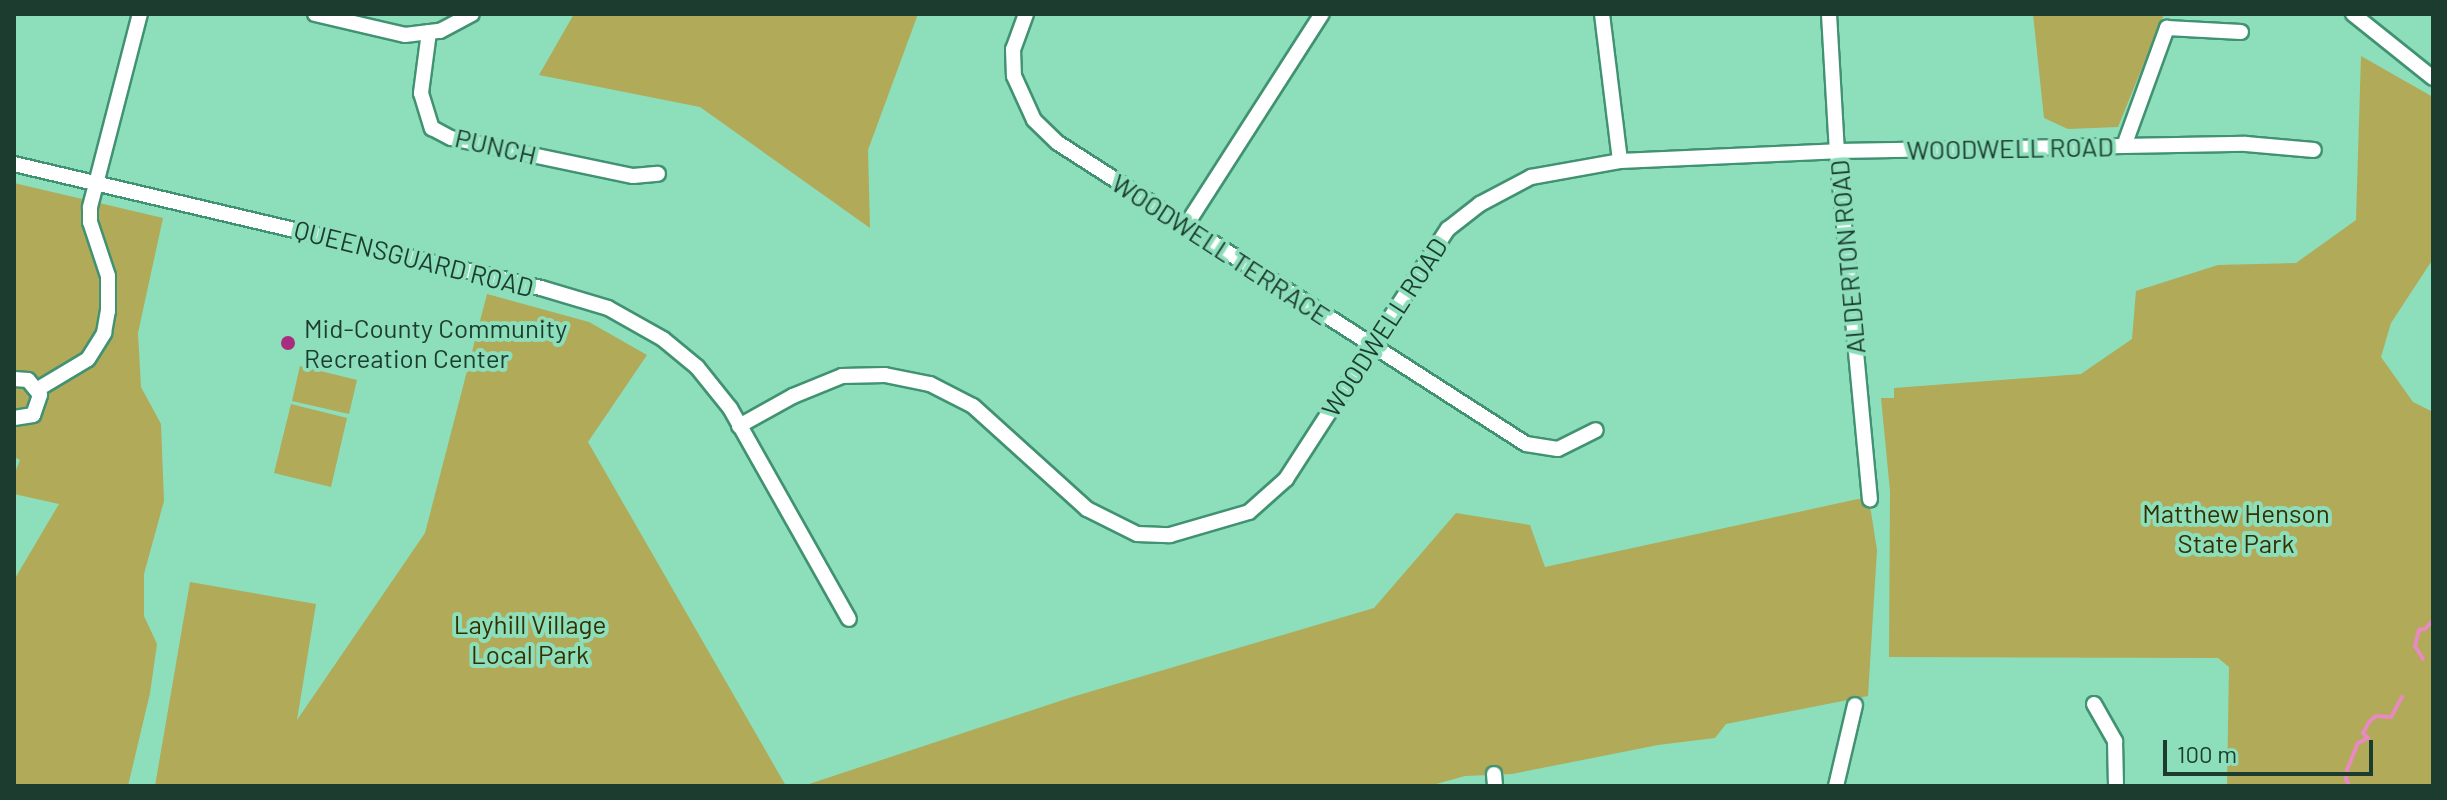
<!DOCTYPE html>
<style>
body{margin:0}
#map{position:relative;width:2447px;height:800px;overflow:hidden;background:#8ddeba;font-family:Barlow,sans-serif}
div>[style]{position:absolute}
.green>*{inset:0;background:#b0aa59}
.stream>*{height:4px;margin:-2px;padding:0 2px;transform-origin:2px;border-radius:2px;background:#e68abf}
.roads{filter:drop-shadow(2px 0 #419272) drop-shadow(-2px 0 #419272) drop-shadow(0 2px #419272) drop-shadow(0 -2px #419272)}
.street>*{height:14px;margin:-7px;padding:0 7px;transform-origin:7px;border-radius:7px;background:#fff}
.dots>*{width:22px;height:22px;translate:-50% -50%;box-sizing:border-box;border:4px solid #8ddeba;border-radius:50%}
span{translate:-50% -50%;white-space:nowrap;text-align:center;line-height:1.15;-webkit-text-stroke:8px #8ddeba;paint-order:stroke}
.street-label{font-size:26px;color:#1b3c2f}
.poi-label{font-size:26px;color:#1b3c2f}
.left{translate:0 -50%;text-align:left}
.park-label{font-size:26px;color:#343001}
.frame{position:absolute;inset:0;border:16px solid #1b3c2f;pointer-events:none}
.scale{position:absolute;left:2163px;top:740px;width:210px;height:36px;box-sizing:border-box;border:4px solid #1b3c2f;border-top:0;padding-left:10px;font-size:24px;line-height:28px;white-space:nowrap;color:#1b3c2f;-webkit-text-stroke:6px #8ddeba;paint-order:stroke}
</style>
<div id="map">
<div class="green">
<i style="clip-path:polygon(574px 14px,918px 14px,868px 150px,870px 228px,700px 107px,539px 75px)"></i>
<i style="clip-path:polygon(2033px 14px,2164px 14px,2118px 127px,2068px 129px,2044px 118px)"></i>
<i style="clip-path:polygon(2361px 56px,2433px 97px,2433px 259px,2391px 323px,2381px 357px,2413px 402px,2433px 412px,2433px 786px,2227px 786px,2229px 667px,2218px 658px,1889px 657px,1890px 491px,1881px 398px,1894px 398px,1894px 388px,2081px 374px,2132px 339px,2136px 291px,2218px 265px,2296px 263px,2356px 220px)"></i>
<i style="clip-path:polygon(14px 183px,163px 218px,138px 333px,141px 387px,161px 424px,164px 501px,144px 574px,144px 616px,157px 644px,150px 693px,128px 786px,14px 786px,14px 580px,59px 504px,14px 494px,14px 475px,20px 460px,14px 457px)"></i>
<i style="clip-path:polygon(487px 294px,589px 322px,647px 355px,588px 442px,786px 786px,155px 786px,190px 582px,316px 604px,297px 720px,425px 533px)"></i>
<i style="clip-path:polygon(300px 366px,357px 380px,349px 414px,292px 401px)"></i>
<i style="clip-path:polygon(291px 404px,347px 418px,331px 487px,274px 473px)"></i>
<i style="clip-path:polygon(1858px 499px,1869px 499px,1877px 550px,1868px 696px,1726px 724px,1715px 738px,1658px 745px,1512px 774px,1465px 776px,1429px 786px,803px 786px,1072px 697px,1374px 608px,1456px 513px,1530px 525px,1545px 567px)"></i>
</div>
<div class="stream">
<i style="left:2423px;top:659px;width:15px;rotate:-122deg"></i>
<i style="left:2415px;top:646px;width:16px;rotate:-76deg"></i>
<i style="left:2419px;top:630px;width:6px;rotate:-9deg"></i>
<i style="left:2425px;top:629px;width:12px;rotate:-48deg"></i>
<i style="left:2350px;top:786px;width:7px;rotate:-124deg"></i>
<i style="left:2346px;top:780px;width:10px;rotate:-84deg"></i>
<i style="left:2347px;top:770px;width:29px;rotate:-68deg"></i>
<i style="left:2358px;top:743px;width:11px;rotate:-27deg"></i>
<i style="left:2368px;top:738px;width:7px;rotate:-135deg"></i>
<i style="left:2363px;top:733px;width:13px;rotate:-61deg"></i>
<i style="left:2369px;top:722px;width:9px;rotate:-41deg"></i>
<i style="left:2376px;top:716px;width:15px;rotate:4deg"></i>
<i style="left:2391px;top:717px;width:23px;rotate:-61deg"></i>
</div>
<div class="roads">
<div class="street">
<i style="left:315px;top:14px;width:92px;rotate:13.1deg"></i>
<i style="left:405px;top:35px;width:35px;rotate:-7deg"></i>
<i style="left:440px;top:31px;width:36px;rotate:-28deg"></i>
<i style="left:1026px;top:14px;width:37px;rotate:110deg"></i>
<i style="left:1013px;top:49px;width:27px;rotate:88deg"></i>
<i style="left:1014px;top:76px;width:48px;rotate:65.6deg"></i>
<i style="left:1034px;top:120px;width:33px;rotate:44deg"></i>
<i style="left:1058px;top:143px;width:556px;rotate:32.75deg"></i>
<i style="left:1526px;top:444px;width:32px;rotate:9deg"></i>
<i style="left:1558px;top:449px;width:42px;rotate:-26.6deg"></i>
<i style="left:1602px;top:14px;width:148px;rotate:83deg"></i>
<i style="left:1829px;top:14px;width:137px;rotate:86.7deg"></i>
<i style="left:1837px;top:151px;width:350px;rotate:84.6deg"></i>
<i style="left:2353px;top:14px;width:102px;rotate:38.7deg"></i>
<i style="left:429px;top:32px;width:62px;rotate:97.5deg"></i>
<i style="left:421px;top:93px;width:37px;rotate:73deg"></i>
<i style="left:432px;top:128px;width:21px;rotate:28deg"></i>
<i style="left:451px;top:138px;width:186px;rotate:11.8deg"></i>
<i style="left:633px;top:176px;width:25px;rotate:-5deg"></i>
<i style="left:2124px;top:146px;width:126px;rotate:-70deg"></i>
<i style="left:2167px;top:28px;width:74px;rotate:3.1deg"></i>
<i style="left:14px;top:164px;width:541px;rotate:13.24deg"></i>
<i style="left:541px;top:288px;width:70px;rotate:16.6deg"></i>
<i style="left:608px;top:308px;width:63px;rotate:29.4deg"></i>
<i style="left:663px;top:339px;width:44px;rotate:39.5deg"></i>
<i style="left:697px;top:367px;width:53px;rotate:51.2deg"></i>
<i style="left:730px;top:408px;width:242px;rotate:60.6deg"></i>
<i style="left:1185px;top:227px;width:253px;rotate:-57.3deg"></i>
<i style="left:14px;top:379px;width:14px;rotate:4deg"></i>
<i style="left:28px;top:380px;width:19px;rotate:51deg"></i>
<i style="left:40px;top:395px;width:21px;rotate:109deg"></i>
<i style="left:33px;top:415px;width:19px;rotate:171deg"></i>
<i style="left:38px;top:389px;width:58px;rotate:-31deg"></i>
<i style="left:88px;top:359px;width:31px;rotate:-58deg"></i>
<i style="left:104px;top:333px;width:22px;rotate:-80deg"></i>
<i style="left:108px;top:311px;width:35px;rotate:-90deg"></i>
<i style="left:108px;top:276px;width:57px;rotate:-108.4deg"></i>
<i style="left:90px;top:222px;width:15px;rotate:-90deg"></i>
<i style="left:90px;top:207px;width:199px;rotate:-75.5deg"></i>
<i style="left:739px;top:426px;width:62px;rotate:-29.1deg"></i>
<i style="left:793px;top:396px;width:53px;rotate:-22.2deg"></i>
<i style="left:842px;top:376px;width:43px;rotate:-1.3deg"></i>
<i style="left:885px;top:375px;width:46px;rotate:11.3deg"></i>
<i style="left:930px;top:384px;width:48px;rotate:27.1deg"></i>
<i style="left:973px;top:406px;width:154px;rotate:42.1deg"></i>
<i style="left:1087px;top:509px;width:56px;rotate:26.6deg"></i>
<i style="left:1137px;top:534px;width:33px;rotate:2deg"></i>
<i style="left:1170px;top:535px;width:82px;rotate:-16.2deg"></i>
<i style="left:1249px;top:512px;width:50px;rotate:-41.7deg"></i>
<i style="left:1286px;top:479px;width:298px;rotate:-57.1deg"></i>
<i style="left:1448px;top:229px;width:41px;rotate:-38deg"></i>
<i style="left:1480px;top:204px;width:58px;rotate:-27.9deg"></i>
<i style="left:1531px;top:177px;width:90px;rotate:-10.2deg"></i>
<i style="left:1620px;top:161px;width:217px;rotate:-2.6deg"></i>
<i style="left:1837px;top:151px;width:409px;rotate:-1deg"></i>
<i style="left:2246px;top:144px;width:68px;rotate:5deg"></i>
<i style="left:2094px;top:704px;width:43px;rotate:60.4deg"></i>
<i style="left:2115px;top:741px;width:45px;rotate:88.7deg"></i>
<i style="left:1494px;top:774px;width:12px;rotate:85deg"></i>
<i style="left:1836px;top:786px;width:83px;rotate:-76.8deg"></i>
</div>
</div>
<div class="dots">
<i style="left:288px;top:343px;background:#a92d7e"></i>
</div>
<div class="street-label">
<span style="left:496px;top:146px;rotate:13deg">PUNCH</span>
<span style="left:2010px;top:148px;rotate:-1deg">WOODWELL ROAD</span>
<span style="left:1221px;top:249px;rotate:33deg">WOODWELL TERRACE</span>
<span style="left:1847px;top:257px;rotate:-95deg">ALDERTON ROAD</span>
<span style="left:414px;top:258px;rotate:14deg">QUEENSGUARD ROAD</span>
<span style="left:1384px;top:327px;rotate:-57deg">WOODWELL ROAD</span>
</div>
<div class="poi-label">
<span class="left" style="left:304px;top:343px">Mid-County Community<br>Recreation Center</span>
</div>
<div class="park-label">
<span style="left:2236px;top:528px">Matthew Henson<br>State Park</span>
<span style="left:530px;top:639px">Layhill Village<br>Local Park</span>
</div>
<div class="frame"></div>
<div class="scale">100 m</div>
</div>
